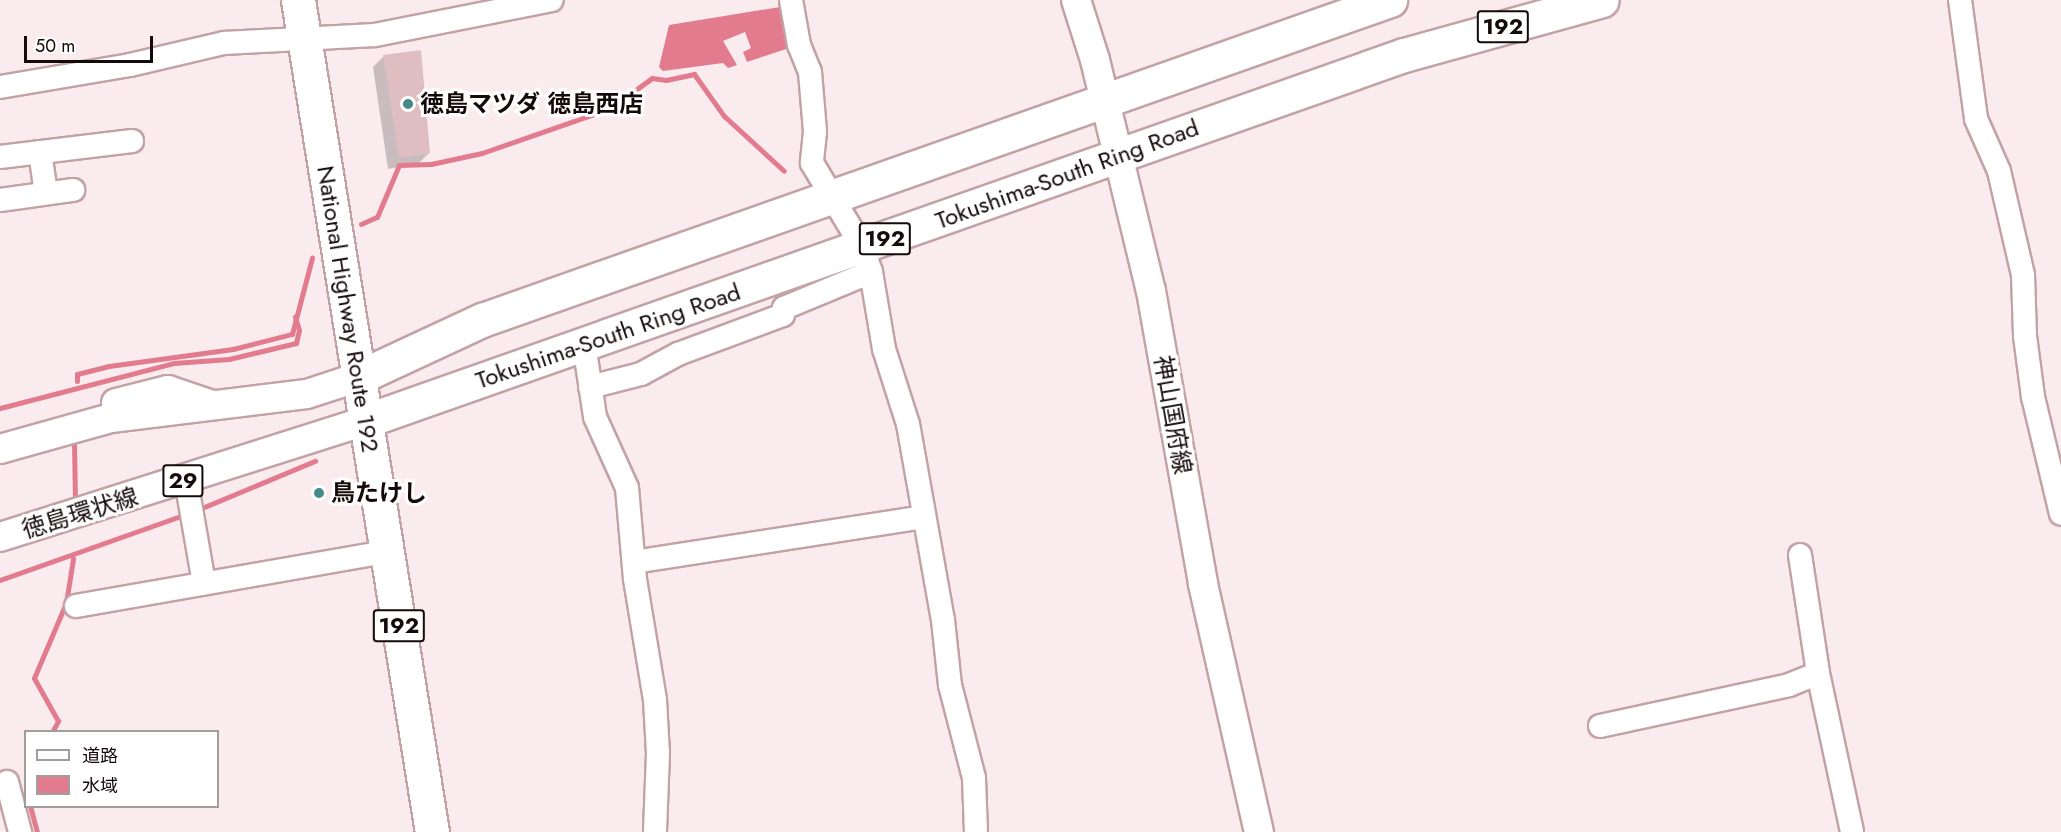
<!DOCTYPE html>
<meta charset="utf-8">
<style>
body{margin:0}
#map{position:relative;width:2061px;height:832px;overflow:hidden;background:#faecee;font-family:Jost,"Noto Sans JP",sans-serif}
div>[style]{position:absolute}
.water>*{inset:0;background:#e37b8e}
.shadow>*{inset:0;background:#0003}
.stream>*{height:5px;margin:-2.5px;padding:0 2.5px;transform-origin:2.5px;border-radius:2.5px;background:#e37b8e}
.building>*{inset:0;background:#dfbec2}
.roads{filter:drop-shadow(2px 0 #c3a2a6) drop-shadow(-2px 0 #c3a2a6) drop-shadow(0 2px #c3a2a6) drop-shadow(0 -2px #c3a2a6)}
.minor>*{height:22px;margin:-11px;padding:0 11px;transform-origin:11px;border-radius:11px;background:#fff}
.major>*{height:28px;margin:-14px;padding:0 14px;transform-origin:14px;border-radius:14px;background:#fff}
.highway>*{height:33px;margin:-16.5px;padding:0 16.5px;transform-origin:16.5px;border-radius:16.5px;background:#fff}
.dots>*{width:16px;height:16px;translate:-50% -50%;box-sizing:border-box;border:3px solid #fff;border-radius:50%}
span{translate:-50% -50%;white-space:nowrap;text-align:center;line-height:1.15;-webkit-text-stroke:6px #fff;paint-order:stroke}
.shield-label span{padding:2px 4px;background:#fff;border:2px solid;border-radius:4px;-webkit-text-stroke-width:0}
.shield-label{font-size:22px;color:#14090b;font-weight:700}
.poi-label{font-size:24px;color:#14090b;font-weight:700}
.left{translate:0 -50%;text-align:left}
.street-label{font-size:24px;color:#14090b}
.legend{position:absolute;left:24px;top:730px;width:195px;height:78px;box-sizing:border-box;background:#fff;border:2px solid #a19d9d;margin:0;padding:8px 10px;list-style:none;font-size:18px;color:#14090b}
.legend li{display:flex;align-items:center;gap:12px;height:30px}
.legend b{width:30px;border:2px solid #a19d9d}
.scale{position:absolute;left:24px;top:36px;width:129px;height:27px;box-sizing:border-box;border:3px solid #14090b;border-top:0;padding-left:8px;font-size:18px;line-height:21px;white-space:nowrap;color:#14090b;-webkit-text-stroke:4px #fff;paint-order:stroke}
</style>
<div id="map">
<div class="water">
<i style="clip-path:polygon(786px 6px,795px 46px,747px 62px,743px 52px,751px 48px,745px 32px,723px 41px,737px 65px,728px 68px,723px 63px,663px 71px,659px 67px,669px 25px)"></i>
</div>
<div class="shadow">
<i style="clip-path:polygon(384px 56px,429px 153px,418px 164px,388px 169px,373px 67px)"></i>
</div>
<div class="stream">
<i style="left:361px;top:224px;width:17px;rotate:-24deg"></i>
<i style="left:377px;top:217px;width:56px;rotate:-67.1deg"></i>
<i style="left:399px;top:165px;width:32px;rotate:-2deg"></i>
<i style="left:431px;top:164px;width:52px;rotate:-12.2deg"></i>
<i style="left:482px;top:153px;width:97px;rotate:-19.2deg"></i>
<i style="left:574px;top:121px;width:39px;rotate:-19deg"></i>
<i style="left:611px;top:108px;width:51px;rotate:-36.2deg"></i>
<i style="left:652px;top:78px;width:14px;rotate:8deg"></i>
<i style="left:666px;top:80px;width:29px;rotate:-12deg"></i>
<i style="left:694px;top:74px;width:52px;rotate:54.5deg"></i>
<i style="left:724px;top:116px;width:81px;rotate:42.5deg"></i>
<i style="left:77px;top:381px;width:7px;rotate:-90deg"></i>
<i style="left:77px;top:374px;width:33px;rotate:-14deg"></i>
<i style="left:109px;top:366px;width:125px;rotate:-7.8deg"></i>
<i style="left:233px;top:349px;width:61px;rotate:-14.3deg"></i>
<i style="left:292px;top:334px;width:79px;rotate:-75.3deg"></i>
<i style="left:0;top:408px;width:180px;rotate:-14.5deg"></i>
<i style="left:174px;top:363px;width:55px;rotate:-4.2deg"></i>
<i style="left:229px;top:359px;width:69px;rotate:-13.4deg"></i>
<i style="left:296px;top:343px;width:13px;rotate:-77deg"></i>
<i style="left:299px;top:330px;width:14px;rotate:-107deg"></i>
<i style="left:74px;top:443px;width:56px;rotate:89deg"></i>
<i style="left:197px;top:510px;width:128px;rotate:-22.6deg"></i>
<i style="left:0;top:580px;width:197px;rotate:-19.5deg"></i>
<i style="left:52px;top:732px;width:13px;rotate:-61deg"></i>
<i style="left:58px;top:721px;width:49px;rotate:-119.2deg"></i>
<i style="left:34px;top:678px;width:82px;rotate:-66.9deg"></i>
<i style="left:66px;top:603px;width:45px;rotate:-81deg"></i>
<i style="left:26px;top:779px;width:11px;rotate:90deg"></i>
<i style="left:30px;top:806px;width:27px;rotate:75deg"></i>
</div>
<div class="building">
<i style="clip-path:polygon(421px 50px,430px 153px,399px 158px,383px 55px)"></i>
</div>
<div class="roads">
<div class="minor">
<i style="left:791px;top:0;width:46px;rotate:79.9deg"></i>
<i style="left:799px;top:45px;width:29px;rotate:68deg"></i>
<i style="left:810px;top:72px;width:60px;rotate:85.2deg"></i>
<i style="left:815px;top:132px;width:31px;rotate:96deg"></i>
<i style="left:812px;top:163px;width:98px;rotate:59.2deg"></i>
<i style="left:862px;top:247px;width:27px;rotate:70deg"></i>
<i style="left:871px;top:272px;width:78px;rotate:80.4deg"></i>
<i style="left:884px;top:349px;width:79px;rotate:72.3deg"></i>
<i style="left:908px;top:424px;width:199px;rotate:79.9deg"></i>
<i style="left:943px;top:620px;width:65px;rotate:83.9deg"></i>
<i style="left:950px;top:685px;width:96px;rotate:75.5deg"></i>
<i style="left:974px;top:778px;width:54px;rotate:87.9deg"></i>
<i style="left:1960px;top:0;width:120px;rotate:82.3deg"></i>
<i style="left:1976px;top:119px;width:57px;rotate:66.1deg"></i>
<i style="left:1999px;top:171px;width:107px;rotate:77deg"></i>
<i style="left:2023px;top:275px;width:61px;rotate:88.1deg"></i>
<i style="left:2025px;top:336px;width:62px;rotate:82.5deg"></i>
<i style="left:2033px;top:397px;width:120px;rotate:76.5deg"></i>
<i style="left:0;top:87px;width:132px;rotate:-9.6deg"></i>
<i style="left:130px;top:65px;width:97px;rotate:-13.2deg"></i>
<i style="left:224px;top:43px;width:151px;rotate:-3deg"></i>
<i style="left:375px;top:35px;width:180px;rotate:-11.2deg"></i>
<i style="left:40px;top:152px;width:41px;rotate:81.7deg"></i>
<i style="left:0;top:157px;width:133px;rotate:-6.9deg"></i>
<i style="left:0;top:200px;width:74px;rotate:-7.8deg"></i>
<i style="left:584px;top:344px;width:74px;rotate:81.4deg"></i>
<i style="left:595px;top:417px;width:78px;rotate:65.7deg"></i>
<i style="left:627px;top:488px;width:91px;rotate:85deg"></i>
<i style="left:635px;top:579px;width:123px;rotate:80.6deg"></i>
<i style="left:655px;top:700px;width:53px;rotate:86.8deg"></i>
<i style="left:658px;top:753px;width:79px;rotate:92.2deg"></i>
<i style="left:590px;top:387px;width:53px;rotate:-14.3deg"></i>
<i style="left:641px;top:374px;width:42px;rotate:-28.4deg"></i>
<i style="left:678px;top:354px;width:112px;rotate:-20.4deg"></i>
<i style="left:783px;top:315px;width:7px;rotate:-82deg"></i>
<i style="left:784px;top:308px;width:94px;rotate:-22.5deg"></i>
<i style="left:186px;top:480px;width:105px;rotate:80.1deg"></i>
<i style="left:1800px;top:555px;width:119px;rotate:81.3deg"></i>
<i style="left:1818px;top:673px;width:163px;rotate:77.9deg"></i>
<i style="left:634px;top:562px;width:293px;rotate:-8.8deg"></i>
<i style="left:76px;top:606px;width:316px;rotate:-9.9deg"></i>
<i style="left:1600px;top:726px;width:193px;rotate:-12.2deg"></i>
<i style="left:1789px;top:685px;width:31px;rotate:-22deg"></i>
<i style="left:7px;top:782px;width:52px;rotate:75.4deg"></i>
</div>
<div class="major">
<i style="left:1076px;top:0;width:63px;rotate:72.4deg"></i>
<i style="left:1095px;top:60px;width:238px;rotate:76.4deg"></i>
<i style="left:1151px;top:291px;width:298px;rotate:79.9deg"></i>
<i style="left:1203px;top:584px;width:254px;rotate:77.3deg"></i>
<i style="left:116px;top:403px;width:54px;rotate:-14deg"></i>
<i style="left:168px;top:390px;width:46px;rotate:18.8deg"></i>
<i style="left:0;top:449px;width:115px;rotate:-15.6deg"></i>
<i style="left:111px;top:418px;width:197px;rotate:-7deg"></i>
<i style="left:307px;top:394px;width:55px;rotate:-18.1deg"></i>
<i style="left:0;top:537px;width:383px;rotate:-17.6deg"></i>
</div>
<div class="highway">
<i style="left:298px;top:0;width:843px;rotate:80.85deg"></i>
<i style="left:359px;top:377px;width:136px;rotate:-24.9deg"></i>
<i style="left:482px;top:320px;width:963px;rotate:-19.41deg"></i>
<i style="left:365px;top:421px;width:1102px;rotate:-19.41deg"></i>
<i style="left:1404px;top:55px;width:205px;rotate:-15.5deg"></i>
</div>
</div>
<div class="dots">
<i style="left:408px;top:104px;background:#448b87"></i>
<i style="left:319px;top:493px;background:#448b87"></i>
</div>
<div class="shield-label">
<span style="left:1503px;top:27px">192</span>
<span style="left:885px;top:239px">192</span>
<span style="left:183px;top:481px">29</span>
<span style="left:399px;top:626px">192</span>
</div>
<div class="poi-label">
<span class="left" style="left:420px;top:104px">徳島マツダ 徳島西店</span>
<span class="left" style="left:331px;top:493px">鳥たけし</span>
</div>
<div class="street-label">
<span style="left:1067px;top:174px;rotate:-20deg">Tokushima-South Ring Road</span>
<span style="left:348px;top:309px;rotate:81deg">National Highway Route 192</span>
<span style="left:608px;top:336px;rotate:-19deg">Tokushima-South Ring Road</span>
<span style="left:1173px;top:415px;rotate:80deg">神山国府線</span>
<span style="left:80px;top:513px;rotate:-17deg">徳島環状線</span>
</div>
<ul class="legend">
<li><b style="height:8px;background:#fff"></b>道路</li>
<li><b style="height:16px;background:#e37b8e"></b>水域</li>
</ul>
<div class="scale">50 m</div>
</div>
